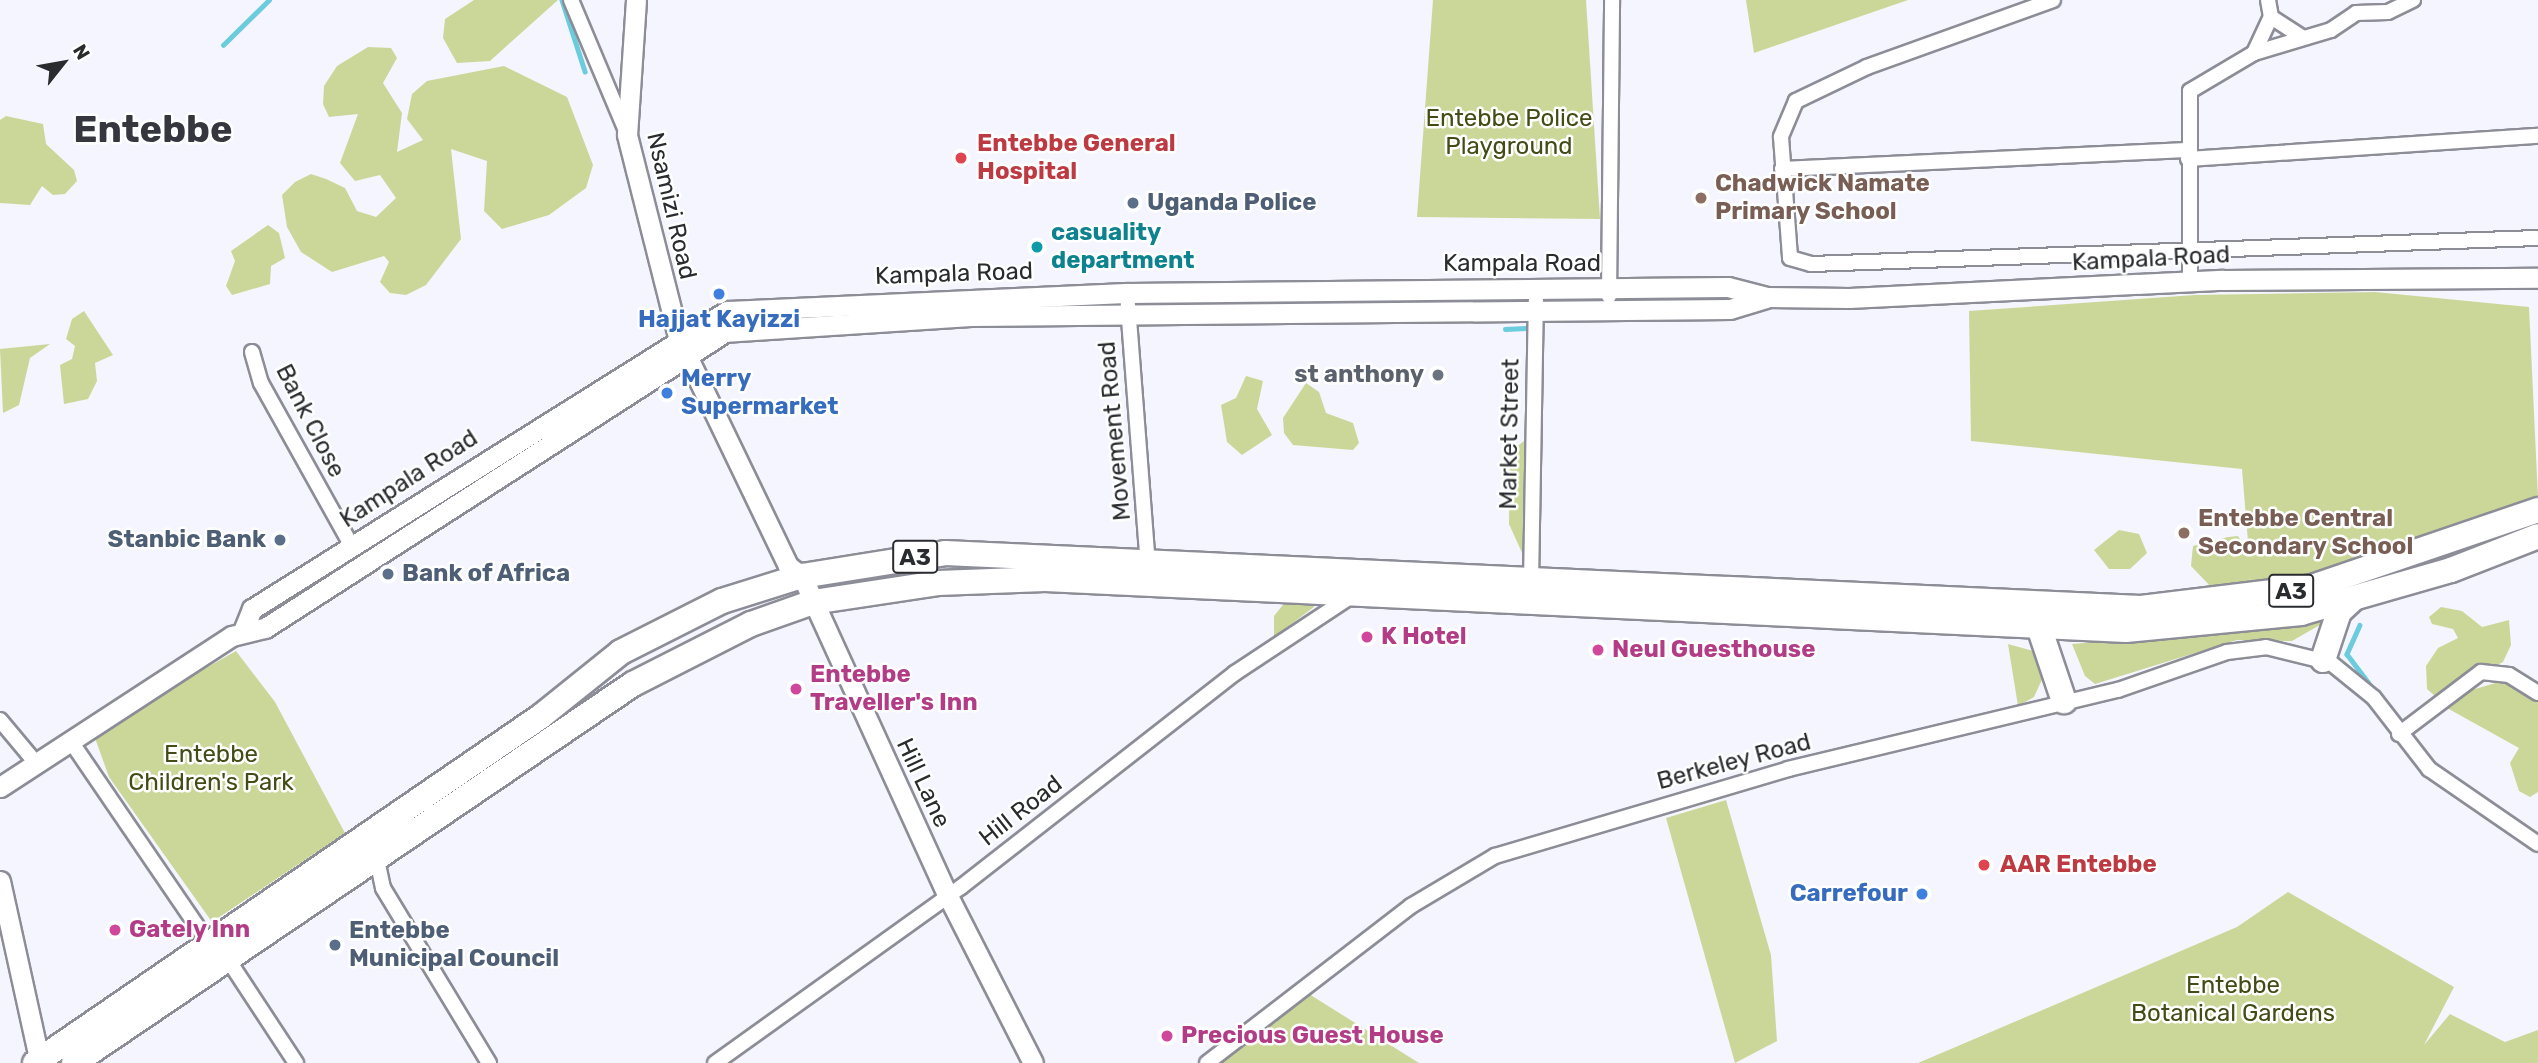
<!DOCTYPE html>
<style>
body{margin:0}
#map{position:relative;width:2538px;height:1063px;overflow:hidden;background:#f4f5fe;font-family:Rubik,sans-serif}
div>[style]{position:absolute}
.green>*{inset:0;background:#cbd799}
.stream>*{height:4.5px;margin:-2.25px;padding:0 2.25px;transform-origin:2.25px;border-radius:2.25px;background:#6accdc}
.roads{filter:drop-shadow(2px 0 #8c8d97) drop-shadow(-2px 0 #8c8d97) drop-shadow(0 2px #8c8d97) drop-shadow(0 -2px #8c8d97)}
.street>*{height:14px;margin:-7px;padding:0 7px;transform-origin:7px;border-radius:7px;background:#fff}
.secondary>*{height:19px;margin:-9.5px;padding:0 9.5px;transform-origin:9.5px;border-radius:9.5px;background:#fff}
.highway>*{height:24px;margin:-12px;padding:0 12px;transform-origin:12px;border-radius:12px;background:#fff}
.dots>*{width:19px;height:19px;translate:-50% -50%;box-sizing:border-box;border:4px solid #fff;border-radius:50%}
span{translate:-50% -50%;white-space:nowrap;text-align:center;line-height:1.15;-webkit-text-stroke:5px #fff;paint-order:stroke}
.shield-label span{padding:2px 5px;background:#fff;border:2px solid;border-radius:5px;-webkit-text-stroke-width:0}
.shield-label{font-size:23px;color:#2a2b2f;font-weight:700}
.park-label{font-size:24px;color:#434b16}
.health-label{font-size:24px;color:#be3a42;font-weight:700}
.left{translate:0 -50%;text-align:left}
.education-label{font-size:24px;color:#785e54;font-weight:700}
.service-label{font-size:24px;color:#4e5e75;font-weight:700}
.right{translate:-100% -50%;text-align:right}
.street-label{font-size:24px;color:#2a2b2f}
.culture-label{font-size:24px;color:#0d838f;font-weight:700}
.shop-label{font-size:24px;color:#366cbe;font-weight:700}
.worship-label{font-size:24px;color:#5b616d;font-weight:700}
.hotel-label{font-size:24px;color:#b23c85;font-weight:700}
.town-label{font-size:38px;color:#35363e;font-weight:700}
.north{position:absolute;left:28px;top:28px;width:70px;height:70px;-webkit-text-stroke:5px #fff;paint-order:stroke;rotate:59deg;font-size:19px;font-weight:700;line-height:28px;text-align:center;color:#2a2b2f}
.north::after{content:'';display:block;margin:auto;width:24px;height:32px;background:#2a2b2f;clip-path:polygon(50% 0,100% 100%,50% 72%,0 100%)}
</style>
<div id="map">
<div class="green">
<i style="clip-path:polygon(474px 0,558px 0,490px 61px,457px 63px,443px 38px,445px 19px)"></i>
<i style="clip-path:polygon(1433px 0,1586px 0,1600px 219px,1417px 217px)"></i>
<i style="clip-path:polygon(1746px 0,1908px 0,1754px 53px)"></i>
<i style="clip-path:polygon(368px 47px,391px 48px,397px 58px,383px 83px,402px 113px,397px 152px,423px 140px,407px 119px,412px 94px,427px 81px,504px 66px,567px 97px,593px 165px,586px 188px,549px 215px,502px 229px,484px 211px,487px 161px,451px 149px,461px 239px,426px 285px,406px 295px,390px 293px,380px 282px,389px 262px,384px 256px,332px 272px,301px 252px,287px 227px,282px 195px,295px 182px,311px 174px,326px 179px,345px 188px,357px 211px,376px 217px,396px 198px,380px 175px,355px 181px,340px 163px,358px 114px,329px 117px,323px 104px,324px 86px,337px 66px)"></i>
<i style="clip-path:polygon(6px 116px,43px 124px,46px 144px,74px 170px,77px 181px,65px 194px,53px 195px,42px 186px,30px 205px,0 203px,0 120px)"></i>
<i style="clip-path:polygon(268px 225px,279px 233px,285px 258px,271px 266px,270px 284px,232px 295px,226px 286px,235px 261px,231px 251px)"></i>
<i style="clip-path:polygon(2375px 292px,2529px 307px,2538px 498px,2252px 594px,2250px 578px,2246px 590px,2213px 589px,2191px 566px,2193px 546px,2228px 537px,2238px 536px,2249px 554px,2242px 469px,1971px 441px,1969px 311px,2195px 295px)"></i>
<i style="clip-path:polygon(84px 311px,113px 355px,95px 363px,97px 381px,88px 399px,64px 404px,60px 365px,72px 359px,75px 346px,66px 339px,72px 319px)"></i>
<i style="clip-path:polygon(50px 344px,30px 358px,19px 405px,3px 413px,0 349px)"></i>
<i style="clip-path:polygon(1246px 376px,1263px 381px,1257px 409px,1272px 435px,1242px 455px,1227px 442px,1221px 405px,1236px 398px)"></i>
<i style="clip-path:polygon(1306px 383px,1319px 392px,1326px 413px,1353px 423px,1359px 443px,1353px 450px,1293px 445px,1284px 433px,1283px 418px)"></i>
<i style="clip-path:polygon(1524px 441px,1527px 549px,1523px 555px,1509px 524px,1510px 452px)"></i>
<i style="clip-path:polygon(2119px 530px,2139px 534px,2147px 553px,2130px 569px,2109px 569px,2094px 550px)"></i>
<i style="clip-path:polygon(1290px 596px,1310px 598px,1314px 607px,1274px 637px,1274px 616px)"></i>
<i style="clip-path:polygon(2441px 607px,2462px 611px,2482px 627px,2509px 620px,2511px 645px,2503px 662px,2436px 697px,2427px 689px,2426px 666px,2438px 648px,2458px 638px,2453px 629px,2432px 624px,2429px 617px)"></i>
<i style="clip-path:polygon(2325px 622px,2292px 641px,2237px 640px,2095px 684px,2085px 676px,2072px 644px)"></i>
<i style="clip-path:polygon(2008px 644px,2037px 652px,2045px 673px,2034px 697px,2018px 706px)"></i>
<i style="clip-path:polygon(236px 651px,275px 702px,345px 833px,212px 922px,109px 777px,95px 738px,109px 723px)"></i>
<i style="clip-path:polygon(2506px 680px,2538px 696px,2538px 792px,2530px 797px,2519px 791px,2510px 763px,2519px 748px,2447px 708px,2451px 696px)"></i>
<i style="clip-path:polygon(1726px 800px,1771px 955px,1777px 1041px,1735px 1063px,1666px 818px)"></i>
<i style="clip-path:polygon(2288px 892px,2454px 987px,2424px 1045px,2450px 1014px,2505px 1042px,2538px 1030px,2538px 1063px,1918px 1063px,2237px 927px)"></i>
<i style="clip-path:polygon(1309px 994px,1419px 1063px,1214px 1063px)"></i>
</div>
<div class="stream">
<i style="left:562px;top:0;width:75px;rotate:72.1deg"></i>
<i style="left:223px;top:45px;width:64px;rotate:-44.4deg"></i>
<i style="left:1505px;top:329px;width:21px;rotate:-3deg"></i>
<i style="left:2360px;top:625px;width:32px;rotate:114deg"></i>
<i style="left:2347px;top:654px;width:45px;rotate:53.1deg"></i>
</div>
<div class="roads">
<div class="street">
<i style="left:571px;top:0;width:142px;rotate:67.2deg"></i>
<i style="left:2053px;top:0;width:198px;rotate:160.2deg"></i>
<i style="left:1867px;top:67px;width:79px;rotate:154.4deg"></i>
<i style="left:1796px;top:101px;width:39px;rotate:113deg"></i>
<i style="left:1781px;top:137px;width:121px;rotate:85.7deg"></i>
<i style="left:1790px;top:258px;width:22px;rotate:16deg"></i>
<i style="left:1811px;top:264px;width:727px;rotate:-2.05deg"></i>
<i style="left:2271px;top:17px;width:37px;rotate:33deg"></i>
<i style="left:2254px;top:53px;width:40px;rotate:-65deg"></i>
<i style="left:2271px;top:17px;width:17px;rotate:-100deg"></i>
<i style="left:2188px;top:159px;width:351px;rotate:-3.8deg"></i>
<i style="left:1782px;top:169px;width:405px;rotate:-2.7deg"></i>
<i style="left:2190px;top:281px;width:190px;rotate:-90deg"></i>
<i style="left:2190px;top:91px;width:74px;rotate:-30.7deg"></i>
<i style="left:2254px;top:53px;width:80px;rotate:-16.6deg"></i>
<i style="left:2331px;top:30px;width:30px;rotate:-34deg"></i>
<i style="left:2356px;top:13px;width:32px;rotate:-2deg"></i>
<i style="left:2388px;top:12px;width:28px;rotate:-26deg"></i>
<i style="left:1127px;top:293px;width:272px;rotate:85.6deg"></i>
<i style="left:1609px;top:296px;width:296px;rotate:-89.4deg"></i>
<i style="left:252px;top:352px;width:32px;rotate:74deg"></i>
<i style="left:261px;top:383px;width:185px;rotate:60.9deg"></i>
<i style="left:1531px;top:582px;width:294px;rotate:-89deg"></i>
<i style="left:0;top:720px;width:56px;rotate:50.1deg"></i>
<i style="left:2399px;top:734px;width:103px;rotate:-37.1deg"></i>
<i style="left:2481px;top:672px;width:28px;rotate:6deg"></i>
<i style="left:2509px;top:675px;width:34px;rotate:32deg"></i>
<i style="left:70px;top:740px;width:250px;rotate:55.7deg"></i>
<i style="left:376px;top:855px;width:34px;rotate:78deg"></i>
<i style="left:383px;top:888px;width:205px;rotate:58.8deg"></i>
<i style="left:227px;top:958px;width:126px;rotate:56.7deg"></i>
<i style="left:715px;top:1063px;width:302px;rotate:-35.6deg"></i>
<i style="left:961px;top:887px;width:348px;rotate:-38deg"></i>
<i style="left:1235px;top:673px;width:141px;rotate:-33.5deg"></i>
<i style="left:1207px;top:1063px;width:257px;rotate:-37.6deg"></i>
<i style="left:1411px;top:906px;width:98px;rotate:-30.8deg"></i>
<i style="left:1495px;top:856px;width:306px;rotate:-16.5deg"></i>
<i style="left:1788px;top:769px;width:339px;rotate:-13.5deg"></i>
<i style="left:2118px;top:690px;width:115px;rotate:-19.2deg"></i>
<i style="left:2227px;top:652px;width:39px;rotate:-7deg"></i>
<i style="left:2266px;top:647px;width:67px;rotate:13.8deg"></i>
<i style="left:2331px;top:663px;width:55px;rotate:39.1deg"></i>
<i style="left:2374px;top:698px;width:90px;rotate:52.2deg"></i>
<i style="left:2429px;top:769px;width:132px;rotate:34.5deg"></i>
</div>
<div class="secondary">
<i style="left:636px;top:0;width:135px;rotate:93.8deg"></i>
<i style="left:627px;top:135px;width:208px;rotate:75.8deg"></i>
<i style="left:678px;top:337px;width:254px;rotate:64.3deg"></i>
<i style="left:788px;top:566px;width:17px;rotate:36deg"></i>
<i style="left:802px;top:576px;width:352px;rotate:65.5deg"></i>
<i style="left:948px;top:896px;width:187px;rotate:63deg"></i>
<i style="left:243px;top:631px;width:24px;rotate:-68deg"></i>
<i style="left:252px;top:609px;width:561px;rotate:-32.1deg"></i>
<i style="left:727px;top:311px;width:400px;rotate:-2.6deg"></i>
<i style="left:1127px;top:293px;width:601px;rotate:-0.57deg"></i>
<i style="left:1728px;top:287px;width:40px;rotate:14.4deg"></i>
<i style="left:1767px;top:297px;width:82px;rotate:0.7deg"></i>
<i style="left:1849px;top:298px;width:374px;rotate:-2.8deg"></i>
<i style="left:2223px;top:280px;width:315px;rotate:-0.4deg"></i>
<i style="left:0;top:787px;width:277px;rotate:-33.1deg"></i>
<i style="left:232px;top:636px;width:34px;rotate:-14deg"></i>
<i style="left:265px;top:628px;width:547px;rotate:-32.76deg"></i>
<i style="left:725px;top:332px;width:248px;rotate:-3.7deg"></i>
<i style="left:972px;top:316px;width:758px;rotate:-0.53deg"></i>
<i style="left:1730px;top:309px;width:38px;rotate:-17deg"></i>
<i style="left:0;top:881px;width:186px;rotate:77.6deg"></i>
</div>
<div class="highway">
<i style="left:2035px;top:615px;width:91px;rotate:71.4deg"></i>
<i style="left:2323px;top:660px;width:51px;rotate:-71.6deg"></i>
<i style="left:2339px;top:612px;width:18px;rotate:-43deg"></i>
<i style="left:35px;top:1063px;width:612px;rotate:-34.42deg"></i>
<i style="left:540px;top:717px;width:104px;rotate:-38.7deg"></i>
<i style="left:621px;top:652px;width:113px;rotate:-26.8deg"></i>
<i style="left:722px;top:601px;width:84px;rotate:-17.4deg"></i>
<i style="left:802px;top:576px;width:145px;rotate:-9.1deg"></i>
<i style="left:945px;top:553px;width:1197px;rotate:2.63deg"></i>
<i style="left:2141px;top:608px;width:172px;rotate:-7deg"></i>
<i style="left:2312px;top:587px;width:239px;rotate:-18.8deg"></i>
<i style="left:74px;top:1063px;width:675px;rotate:-34.14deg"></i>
<i style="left:633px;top:684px;width:132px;rotate:-27deg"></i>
<i style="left:751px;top:624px;width:66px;rotate:-19.5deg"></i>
<i style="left:813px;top:602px;width:126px;rotate:-8.6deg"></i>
<i style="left:938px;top:583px;width:107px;rotate:-2.1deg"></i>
<i style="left:1045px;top:579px;width:1082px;rotate:2.7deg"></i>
<i style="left:2126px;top:630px;width:176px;rotate:-5.5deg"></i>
<i style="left:2301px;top:613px;width:156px;rotate:-16deg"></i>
<i style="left:2451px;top:570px;width:93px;rotate:-21.3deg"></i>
</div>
</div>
<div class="dots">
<i style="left:961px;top:158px;background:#e0444e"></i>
<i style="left:1701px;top:198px;background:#8d6e63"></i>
<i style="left:1133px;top:203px;background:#5c6f8a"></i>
<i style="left:1037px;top:247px;background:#0f9aa8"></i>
<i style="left:719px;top:294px;background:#3f7fe0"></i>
<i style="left:1438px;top:375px;background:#6b7280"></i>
<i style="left:667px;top:393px;background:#3f7fe0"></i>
<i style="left:2184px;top:533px;background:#8d6e63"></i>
<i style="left:280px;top:540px;background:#5c6f8a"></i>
<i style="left:388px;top:574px;background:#5c6f8a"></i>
<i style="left:1367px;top:637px;background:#d1479c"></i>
<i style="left:1598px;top:650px;background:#d1479c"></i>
<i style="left:796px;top:689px;background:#d1479c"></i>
<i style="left:1984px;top:865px;background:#e0444e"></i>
<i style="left:1922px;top:894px;background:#3f7fe0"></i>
<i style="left:115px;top:930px;background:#d1479c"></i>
<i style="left:335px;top:945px;background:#5c6f8a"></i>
<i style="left:1167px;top:1036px;background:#d1479c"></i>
</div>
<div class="shield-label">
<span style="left:915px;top:557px">A3</span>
<span style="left:2291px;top:591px">A3</span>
</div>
<div class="park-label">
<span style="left:1509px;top:133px">Entebbe Police<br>Playground</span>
<span style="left:211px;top:769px">Entebbe<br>Children's Park</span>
<span style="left:2233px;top:1000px">Entebbe<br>Botanical Gardens</span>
</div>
<div class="health-label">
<span class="left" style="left:977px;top:158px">Entebbe General<br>Hospital</span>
<span class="left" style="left:2000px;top:865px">AAR Entebbe</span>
</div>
<div class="education-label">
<span class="left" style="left:1715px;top:198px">Chadwick Namate<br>Primary School</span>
<span class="left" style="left:2198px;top:533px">Entebbe Central<br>Secondary School</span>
</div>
<div class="service-label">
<span class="left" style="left:1147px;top:203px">Uganda Police</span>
<span class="right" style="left:266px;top:540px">Stanbic Bank</span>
<span class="left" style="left:402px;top:574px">Bank of Africa</span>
<span class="left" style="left:349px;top:945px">Entebbe<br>Municipal Council</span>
</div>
<div class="street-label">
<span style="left:671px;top:206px;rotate:77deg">Nsamizi Road</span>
<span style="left:2151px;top:259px;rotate:-3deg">Kampala Road</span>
<span style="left:1522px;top:264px">Kampala Road</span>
<span style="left:954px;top:274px;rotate:-2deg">Kampala Road</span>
<span style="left:310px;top:421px;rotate:63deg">Bank Close</span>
<span style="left:1115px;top:431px;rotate:-95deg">Movement Road</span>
<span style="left:1510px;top:434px;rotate:-89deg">Market Street</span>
<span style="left:409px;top:479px;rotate:-33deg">Kampala Road</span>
<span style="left:1734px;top:762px;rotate:-15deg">Berkeley Road</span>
<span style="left:923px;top:783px;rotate:65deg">Hill Lane</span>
<span style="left:1021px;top:811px;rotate:-38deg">Hill Road</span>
</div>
<div class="culture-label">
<span class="left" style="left:1051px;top:247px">casuality<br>department</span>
</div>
<div class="shop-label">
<span style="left:719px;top:320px">Hajjat Kayizzi</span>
<span class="left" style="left:681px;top:393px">Merry<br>Supermarket</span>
<span class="right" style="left:1908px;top:894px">Carrefour</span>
</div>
<div class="worship-label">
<span class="right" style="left:1424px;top:375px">st anthony</span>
</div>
<div class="hotel-label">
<span class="left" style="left:1381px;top:637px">K Hotel</span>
<span class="left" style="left:1612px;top:650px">Neul Guesthouse</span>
<span class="left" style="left:810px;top:689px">Entebbe<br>Traveller's Inn</span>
<span class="left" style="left:129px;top:930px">Gately Inn</span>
<span class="left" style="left:1181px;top:1036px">Precious Guest House</span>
</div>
<div class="town-label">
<span style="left:153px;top:130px">Entebbe</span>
</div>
<div class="north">N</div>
</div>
